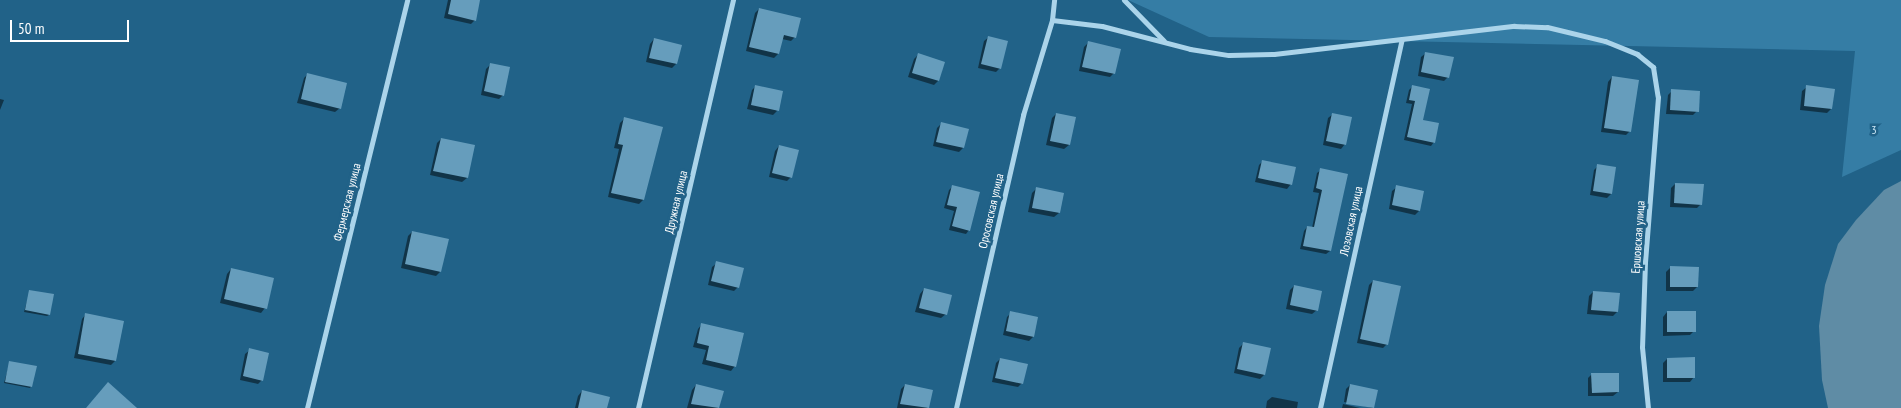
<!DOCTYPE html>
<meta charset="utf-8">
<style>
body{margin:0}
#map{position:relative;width:1901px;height:408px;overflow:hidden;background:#216288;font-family:"PT Sans Narrow",sans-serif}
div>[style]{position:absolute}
.green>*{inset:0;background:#357da5}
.water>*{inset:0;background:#5f8ca5}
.shadow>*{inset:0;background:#0007}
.building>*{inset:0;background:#669dbc}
.street>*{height:5px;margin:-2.5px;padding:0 2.5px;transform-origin:2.5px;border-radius:2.5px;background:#abd4ea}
span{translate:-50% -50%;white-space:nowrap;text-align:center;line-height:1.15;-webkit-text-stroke:5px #216288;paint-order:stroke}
.park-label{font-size:12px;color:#d0eaf8}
.street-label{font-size:12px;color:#fff}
.scale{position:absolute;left:10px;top:20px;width:119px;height:22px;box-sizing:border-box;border:2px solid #fff;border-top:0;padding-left:6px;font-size:15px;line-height:18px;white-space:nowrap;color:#fff;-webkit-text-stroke:4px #216288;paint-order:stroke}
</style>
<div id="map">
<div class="green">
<i style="clip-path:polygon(1128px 0,1901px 0,1901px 150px,1842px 177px,1855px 51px,1209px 37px)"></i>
</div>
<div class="water">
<i style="clip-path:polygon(1901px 181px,1901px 408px,1828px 408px,1822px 380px,1819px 326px,1825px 285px,1838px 244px,1856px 220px,1884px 190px)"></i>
</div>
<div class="shadow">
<i style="clip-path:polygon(448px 0,471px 0,475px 20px,471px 24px,444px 18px)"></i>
<i style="clip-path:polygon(759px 9px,795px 37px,791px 41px,782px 39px,778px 54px,774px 58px,746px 51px,755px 13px)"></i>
<i style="clip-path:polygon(989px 37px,1000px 68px,996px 72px,978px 68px,984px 41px)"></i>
<i style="clip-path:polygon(654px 39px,680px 46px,676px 64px,672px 68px,646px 62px,650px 44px)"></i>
<i style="clip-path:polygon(1088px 43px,1114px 73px,1110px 77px,1079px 71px,1084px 47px)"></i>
<i style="clip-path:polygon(1426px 53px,1448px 77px,1444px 81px,1418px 76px,1421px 57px)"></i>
<i style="clip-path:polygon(918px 55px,944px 63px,938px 81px,934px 85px,908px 77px,914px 59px)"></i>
<i style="clip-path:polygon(491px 64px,503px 95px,499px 99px,481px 95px,486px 69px)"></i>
<i style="clip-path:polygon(308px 74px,340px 108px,335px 112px,297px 103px,304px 78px)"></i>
<i style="clip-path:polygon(1612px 77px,1630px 131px,1626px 135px,1601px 132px,1608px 82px)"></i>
<i style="clip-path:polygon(756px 86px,777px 111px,773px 115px,747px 109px,752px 90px)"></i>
<i style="clip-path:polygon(1413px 86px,1422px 121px,1434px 142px,1431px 146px,1404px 140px,1412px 104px,1406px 103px,1409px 90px)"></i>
<i style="clip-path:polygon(1807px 87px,1831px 109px,1827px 113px,1800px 110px,1802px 91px)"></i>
<i style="clip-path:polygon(1672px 91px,1697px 111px,1693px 115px,1666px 114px,1668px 95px)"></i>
<i style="clip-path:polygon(0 99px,4px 100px,0 110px)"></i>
<i style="clip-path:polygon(1056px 114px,1069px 145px,1064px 149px,1046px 145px,1052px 118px)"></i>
<i style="clip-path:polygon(1333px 114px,1345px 144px,1341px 149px,1323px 145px,1328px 118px)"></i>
<i style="clip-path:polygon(624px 119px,643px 200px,639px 204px,608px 197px,619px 149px,614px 148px,620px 123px)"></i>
<i style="clip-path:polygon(942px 123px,963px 148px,959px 152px,933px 146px,937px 128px)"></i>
<i style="clip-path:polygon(441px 139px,467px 178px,462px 182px,430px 175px,437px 143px)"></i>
<i style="clip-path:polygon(779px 146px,791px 177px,787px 181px,769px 177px,775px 151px)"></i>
<i style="clip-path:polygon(1263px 161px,1291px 184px,1287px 189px,1255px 182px,1259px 165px)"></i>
<i style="clip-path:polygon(1598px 166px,1611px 194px,1607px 198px,1590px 195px,1594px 170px)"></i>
<i style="clip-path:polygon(1321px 170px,1347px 175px,1330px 251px,1326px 254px,1300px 249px,1304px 231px,1307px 227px,1312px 228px,1319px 193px,1313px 192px,1317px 173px)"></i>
<i style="clip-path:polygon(1675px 184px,1701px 204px,1697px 208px,1670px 207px,1671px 188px)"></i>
<i style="clip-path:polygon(952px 187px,969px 230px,966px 234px,949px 230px,954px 211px,944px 208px,949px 190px)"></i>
<i style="clip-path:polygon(1397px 187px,1419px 211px,1415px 215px,1389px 209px,1392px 191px)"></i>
<i style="clip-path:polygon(1036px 189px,1059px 213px,1054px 217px,1028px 212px,1032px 193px)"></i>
<i style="clip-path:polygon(412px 232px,440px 272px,436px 276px,401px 268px,408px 236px)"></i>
<i style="clip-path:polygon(717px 263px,738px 287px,734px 291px,708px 285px,712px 267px)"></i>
<i style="clip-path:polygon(1670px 268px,1697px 287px,1693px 291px,1666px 291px,1666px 272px)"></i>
<i style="clip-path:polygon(231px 269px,265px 308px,261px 313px,220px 303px,227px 274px)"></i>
<i style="clip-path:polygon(1373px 281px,1387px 344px,1383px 348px,1357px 343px,1369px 285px)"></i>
<i style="clip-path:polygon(1294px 286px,1317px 310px,1312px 314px,1286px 309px,1290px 290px)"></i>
<i style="clip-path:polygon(924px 289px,946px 314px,941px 318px,915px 312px,920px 294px)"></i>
<i style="clip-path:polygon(30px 291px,49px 315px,47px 316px,24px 312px)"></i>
<i style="clip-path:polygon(1593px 292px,1617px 312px,1613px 316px,1587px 314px,1589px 296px)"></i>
<i style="clip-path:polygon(1667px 312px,1694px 331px,1690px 335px,1663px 336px,1663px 317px)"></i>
<i style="clip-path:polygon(1011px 313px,1037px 318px,1033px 337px,1029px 341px,1003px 335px,1007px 317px)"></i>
<i style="clip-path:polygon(86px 314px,115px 361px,111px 365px,74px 358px,82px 319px)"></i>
<i style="clip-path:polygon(702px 324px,735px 366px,731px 371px,702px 364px,706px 350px,693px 347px,698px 329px)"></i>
<i style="clip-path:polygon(1243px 344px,1264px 375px,1260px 379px,1234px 373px,1239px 348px)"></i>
<i style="clip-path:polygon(250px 350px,262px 380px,258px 384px,240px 380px,245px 354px)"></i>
<i style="clip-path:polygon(1000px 359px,1022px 383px,1018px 387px,992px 382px,996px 363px)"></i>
<i style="clip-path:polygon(1667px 359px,1694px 377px,1690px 382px,1663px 382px,1663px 363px)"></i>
<i style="clip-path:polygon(10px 362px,31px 386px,30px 388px,4px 383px)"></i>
<i style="clip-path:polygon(1592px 374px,1618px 392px,1613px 396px,1588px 396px,1588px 378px)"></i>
<i style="clip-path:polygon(696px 385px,722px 392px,718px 408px,687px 408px,692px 390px)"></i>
<i style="clip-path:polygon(905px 385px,931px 391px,927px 408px,897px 408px,901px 389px)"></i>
<i style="clip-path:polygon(1350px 385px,1377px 391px,1373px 408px,1344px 402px,1346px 389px)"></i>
<i style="clip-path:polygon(582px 391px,606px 408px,575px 408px,578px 396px)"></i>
<i style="clip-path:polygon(1272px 397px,1298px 402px,1297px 408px,1266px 408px,1267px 401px)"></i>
<i style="clip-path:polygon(1343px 404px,1360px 408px,1342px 408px)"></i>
</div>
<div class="building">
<i style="clip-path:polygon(451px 0,480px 0,476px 21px,448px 14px)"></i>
<i style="clip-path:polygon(759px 8px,801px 18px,796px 38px,784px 35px,779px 54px,749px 47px)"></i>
<i style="clip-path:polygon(988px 36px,1008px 41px,1001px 69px,981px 64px)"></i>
<i style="clip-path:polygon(654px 38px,682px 45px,677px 64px,649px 58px)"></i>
<i style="clip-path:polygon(1088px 41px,1121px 49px,1115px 74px,1082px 67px)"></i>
<i style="clip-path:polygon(1425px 52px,1454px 57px,1449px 78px,1421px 72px)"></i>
<i style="clip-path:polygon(918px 53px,945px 62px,939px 81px,912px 73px)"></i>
<i style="clip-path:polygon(490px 63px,510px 67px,504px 96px,484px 91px)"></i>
<i style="clip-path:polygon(307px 73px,347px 83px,341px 109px,301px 99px)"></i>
<i style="clip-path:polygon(1612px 76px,1639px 80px,1631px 132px,1604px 128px)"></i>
<i style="clip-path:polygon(755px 85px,783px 91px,779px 111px,751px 105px)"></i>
<i style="clip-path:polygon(1412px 85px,1430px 89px,1423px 120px,1439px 123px,1435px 143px,1407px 137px,1415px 101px,1409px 100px)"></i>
<i style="clip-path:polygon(1806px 85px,1835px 89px,1832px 109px,1804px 106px)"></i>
<i style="clip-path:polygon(1671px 89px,1700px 91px,1699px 112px,1670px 110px)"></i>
<i style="clip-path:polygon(1056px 113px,1076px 117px,1070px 145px,1050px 141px)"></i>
<i style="clip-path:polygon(1332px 113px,1352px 117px,1346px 145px,1326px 141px)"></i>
<i style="clip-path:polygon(624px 117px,663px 127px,644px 200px,611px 193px,623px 145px,618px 144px)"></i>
<i style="clip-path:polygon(941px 122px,969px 129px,964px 148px,936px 142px)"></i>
<i style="clip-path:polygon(441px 138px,475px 145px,468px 178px,433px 171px)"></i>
<i style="clip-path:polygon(779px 145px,799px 150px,792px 178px,772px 173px)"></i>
<i style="clip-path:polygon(1262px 160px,1296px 167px,1292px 185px,1258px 178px)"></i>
<i style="clip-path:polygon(1597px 164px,1616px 167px,1612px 194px,1593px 191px)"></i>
<i style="clip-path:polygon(1320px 168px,1348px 174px,1331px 251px,1303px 246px,1307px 226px,1314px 227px,1322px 190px,1316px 188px)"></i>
<i style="clip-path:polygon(1675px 183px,1704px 184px,1702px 205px,1674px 203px)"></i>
<i style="clip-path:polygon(952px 185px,980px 192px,970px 231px,952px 226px,957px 207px,947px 205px)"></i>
<i style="clip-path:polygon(1396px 185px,1424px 191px,1420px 211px,1392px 205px)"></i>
<i style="clip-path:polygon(1036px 187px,1064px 193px,1060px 213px,1032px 208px)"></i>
<i style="clip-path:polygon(412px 231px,449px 239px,441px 272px,405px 264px)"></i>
<i style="clip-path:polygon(716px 261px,744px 268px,739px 288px,711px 281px)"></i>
<i style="clip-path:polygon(1670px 266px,1699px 267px,1698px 287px,1670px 287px)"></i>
<i style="clip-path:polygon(231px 268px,274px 278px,267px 309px,224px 299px)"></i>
<i style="clip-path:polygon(1373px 280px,1401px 286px,1388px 345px,1360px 339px)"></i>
<i style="clip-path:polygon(1294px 285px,1322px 291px,1318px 311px,1290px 305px)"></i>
<i style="clip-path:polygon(924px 288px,952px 295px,947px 315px,919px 308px)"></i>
<i style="clip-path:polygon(29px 290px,54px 294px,50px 315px,25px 310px)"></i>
<i style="clip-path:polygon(1593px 291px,1620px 293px,1618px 312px,1591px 310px)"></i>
<i style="clip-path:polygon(1010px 311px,1038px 317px,1034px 337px,1006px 331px)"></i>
<i style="clip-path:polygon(1667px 311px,1696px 311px,1696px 332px,1667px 332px)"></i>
<i style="clip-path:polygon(85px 313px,124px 321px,116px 361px,78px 354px)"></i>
<i style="clip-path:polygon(701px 323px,744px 333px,736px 367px,706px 360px,709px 346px,697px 343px)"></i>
<i style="clip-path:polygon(1243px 342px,1271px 348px,1265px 375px,1237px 369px)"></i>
<i style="clip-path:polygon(249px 348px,269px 353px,263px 381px,243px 376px)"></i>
<i style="clip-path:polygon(1695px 357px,1695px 378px,1667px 378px,1667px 358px)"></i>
<i style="clip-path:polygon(1000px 358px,1028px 364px,1023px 384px,995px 378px)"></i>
<i style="clip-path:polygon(9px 361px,37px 366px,32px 387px,5px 382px)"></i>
<i style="clip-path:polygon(1591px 373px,1619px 373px,1619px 392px,1592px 393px)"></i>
<i style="clip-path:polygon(108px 382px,137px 408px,86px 408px)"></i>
<i style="clip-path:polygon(696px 384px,724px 391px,719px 408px,691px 404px)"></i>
<i style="clip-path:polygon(905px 384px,933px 390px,929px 408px,900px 404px)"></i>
<i style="clip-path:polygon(1350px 384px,1378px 390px,1374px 408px,1346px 404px)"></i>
<i style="clip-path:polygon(582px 390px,610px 397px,607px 408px,578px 408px)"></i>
</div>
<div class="street">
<i style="left:1124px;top:0;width:57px;rotate:45.7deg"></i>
<i style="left:1052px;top:20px;width:50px;rotate:6.8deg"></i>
<i style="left:1102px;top:26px;width:91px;rotate:14.6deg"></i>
<i style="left:1190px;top:49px;width:39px;rotate:9deg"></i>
<i style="left:1229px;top:55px;width:45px;rotate:-1.3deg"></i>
<i style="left:1274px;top:54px;width:242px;rotate:-6.7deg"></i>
<i style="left:1514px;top:26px;width:33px;rotate:2deg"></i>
<i style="left:1547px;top:27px;width:60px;rotate:13.6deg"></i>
<i style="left:1605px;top:41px;width:35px;rotate:22deg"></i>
<i style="left:1637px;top:54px;width:21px;rotate:39deg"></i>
<i style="left:1653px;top:67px;width:30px;rotate:81deg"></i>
<i style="left:1658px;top:97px;width:166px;rotate:94.5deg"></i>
<i style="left:1645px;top:262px;width:85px;rotate:92deg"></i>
<i style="left:1642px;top:347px;width:61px;rotate:84.4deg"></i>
<i style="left:307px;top:408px;width:420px;rotate:-76.2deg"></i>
<i style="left:638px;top:408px;width:419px;rotate:-76.9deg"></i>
<i style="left:956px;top:408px;width:301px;rotate:-77.1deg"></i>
<i style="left:1023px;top:115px;width:99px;rotate:-73deg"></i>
<i style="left:1052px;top:20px;width:20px;rotate:-84deg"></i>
<i style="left:1320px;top:408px;width:378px;rotate:-77.5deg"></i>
</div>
<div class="park-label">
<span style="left:1874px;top:130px">3</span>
</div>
<div class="street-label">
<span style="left:347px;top:202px;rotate:-76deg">Фермерская улица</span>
<span style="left:676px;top:202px;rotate:-77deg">Дружная улица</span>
<span style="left:991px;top:211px;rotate:-77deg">Оросовская улица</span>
<span style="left:1351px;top:221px;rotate:-78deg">Лозовская улица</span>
<span style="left:1638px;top:237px;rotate:-86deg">Ершовская улица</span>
</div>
<div class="scale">50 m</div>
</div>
